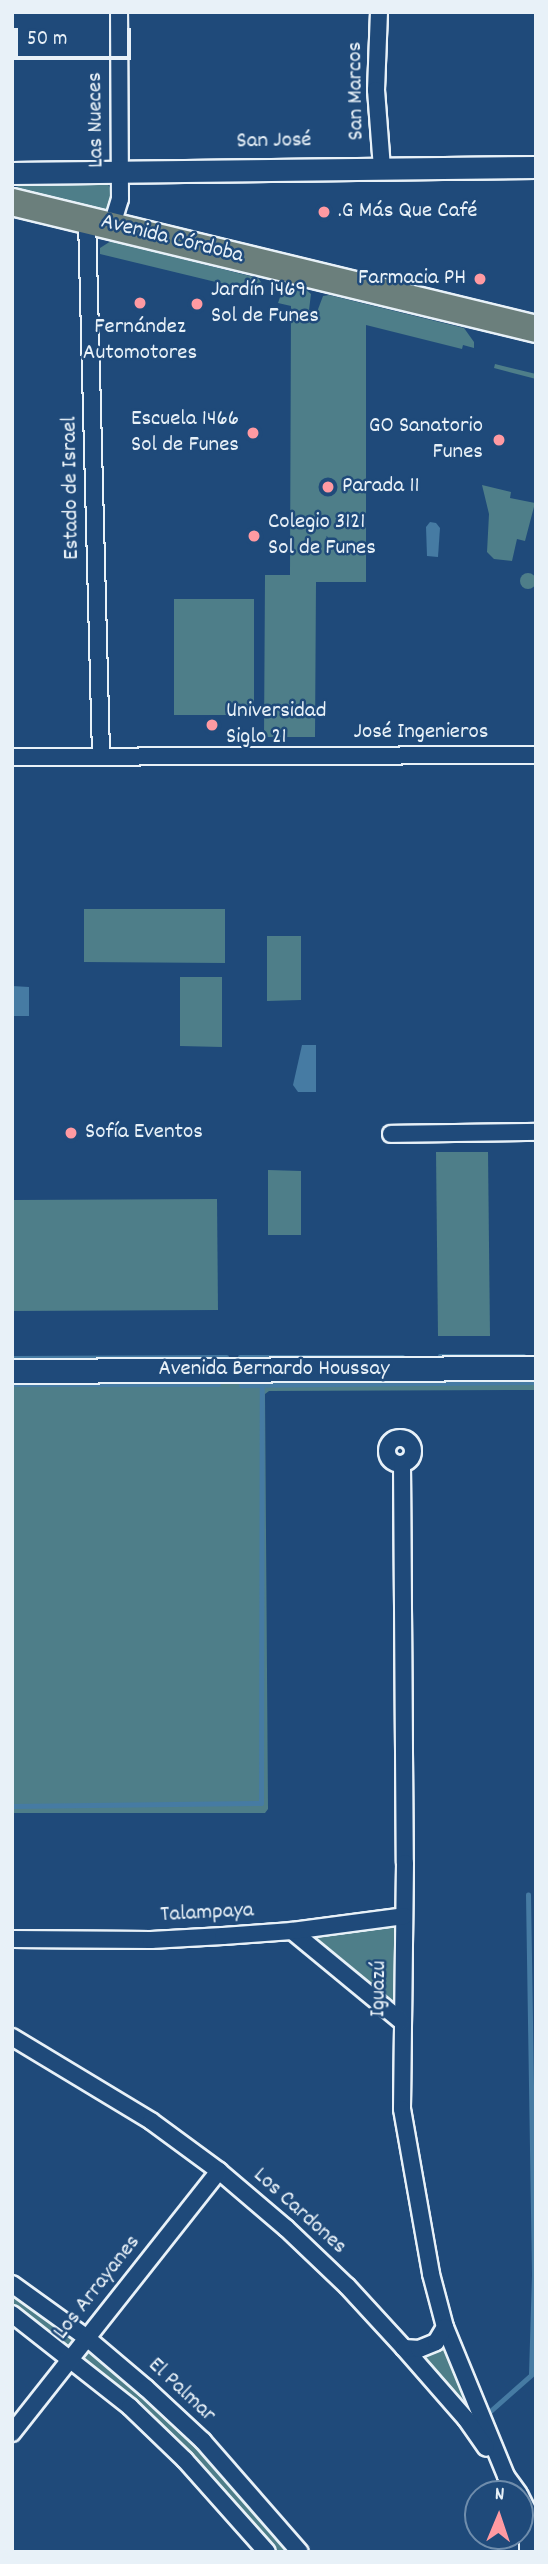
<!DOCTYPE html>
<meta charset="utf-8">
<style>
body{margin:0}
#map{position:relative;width:548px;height:2564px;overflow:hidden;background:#1f4a7a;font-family:Dekko,sans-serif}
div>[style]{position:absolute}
.green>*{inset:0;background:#4e7e89}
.round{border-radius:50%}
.water>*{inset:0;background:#467ba3}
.stream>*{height:4.5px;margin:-2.25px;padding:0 2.25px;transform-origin:2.25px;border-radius:2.25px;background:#467ba3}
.roads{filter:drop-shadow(2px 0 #e8f1f8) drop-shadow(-2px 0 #e8f1f8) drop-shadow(0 2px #e8f1f8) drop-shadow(0 -2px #e8f1f8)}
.minor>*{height:16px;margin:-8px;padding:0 8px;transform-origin:8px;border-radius:8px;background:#1f4a7a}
.minor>.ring{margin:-8px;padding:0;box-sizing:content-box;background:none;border:16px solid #1f4a7a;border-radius:50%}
.tertiary>*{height:21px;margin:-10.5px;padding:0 10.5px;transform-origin:10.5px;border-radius:10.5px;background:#1f4a7a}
.secondary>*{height:23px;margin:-11.5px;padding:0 11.5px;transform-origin:11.5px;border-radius:11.5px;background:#1f4a7a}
.primary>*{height:26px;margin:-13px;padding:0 13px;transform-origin:13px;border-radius:13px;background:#6b7f7c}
.dots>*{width:19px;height:19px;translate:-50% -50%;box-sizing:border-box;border:4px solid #1f4a7a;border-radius:50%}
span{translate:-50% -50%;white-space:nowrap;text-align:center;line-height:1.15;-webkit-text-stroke:5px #1f4a7a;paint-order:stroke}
.street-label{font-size:23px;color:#e8f1f8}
.poi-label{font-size:23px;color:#e8f1f8}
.left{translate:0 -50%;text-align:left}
.right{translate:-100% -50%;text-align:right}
.frame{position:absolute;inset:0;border:14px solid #e8f1f8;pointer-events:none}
.north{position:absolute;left:464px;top:2480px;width:70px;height:70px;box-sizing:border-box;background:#1f4a7a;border:2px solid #6f8dac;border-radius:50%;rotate:2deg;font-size:19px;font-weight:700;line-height:28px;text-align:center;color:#e8f1f8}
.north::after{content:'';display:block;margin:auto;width:24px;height:32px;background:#ff9aa2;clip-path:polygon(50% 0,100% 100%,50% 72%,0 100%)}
.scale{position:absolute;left:14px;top:28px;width:117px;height:32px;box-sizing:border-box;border:4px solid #e8f1f8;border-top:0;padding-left:9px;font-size:21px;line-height:24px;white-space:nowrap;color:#e8f1f8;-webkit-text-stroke:5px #1f4a7a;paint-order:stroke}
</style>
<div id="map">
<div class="green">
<i style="clip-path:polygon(100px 181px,107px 183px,112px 191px,106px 212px,19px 192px,13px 188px,27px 183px)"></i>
<i style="clip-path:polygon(111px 241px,258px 278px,261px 282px,253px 291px,100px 254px,100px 248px)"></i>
<i style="clip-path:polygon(284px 285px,305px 289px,311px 294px,309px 310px,317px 312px,323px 296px,329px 295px,464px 328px,474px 342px,474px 348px,463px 345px,462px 349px,366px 325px,366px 582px,316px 582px,315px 737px,264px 737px,265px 575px,290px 575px,291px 306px,278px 303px)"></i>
<i style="clip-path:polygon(495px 364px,536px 374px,536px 379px,494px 368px)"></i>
<i style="clip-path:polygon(482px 485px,511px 492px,510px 498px,535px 503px,525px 541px,517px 539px,512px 561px,494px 559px,487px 552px,489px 514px)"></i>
<i class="round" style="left:520px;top:573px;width:16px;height:16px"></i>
<i style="clip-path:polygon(174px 599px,254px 599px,254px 715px,174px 715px)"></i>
<i style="clip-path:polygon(84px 909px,225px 909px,225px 963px,84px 962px)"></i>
<i style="clip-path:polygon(267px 936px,301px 936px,301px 1000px,267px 1001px)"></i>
<i style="clip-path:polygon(180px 977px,222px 977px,222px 1047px,180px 1046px)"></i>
<i style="clip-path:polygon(436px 1152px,488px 1152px,490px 1336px,438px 1336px)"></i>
<i style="clip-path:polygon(268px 1170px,301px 1171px,301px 1235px,268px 1235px)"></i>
<i style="clip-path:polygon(217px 1199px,218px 1310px,12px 1311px,12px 1200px)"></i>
<i style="clip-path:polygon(534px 1368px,534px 1390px,269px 1391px,265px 1394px,268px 1809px,265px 1813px,12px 1813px,12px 1371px)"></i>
<i style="clip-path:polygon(404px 1916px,401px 2021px,292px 1931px)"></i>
<i style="clip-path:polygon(12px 2284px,146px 2388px,300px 2552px,267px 2552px,185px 2460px,12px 2314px)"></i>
<i style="clip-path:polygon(445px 2327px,487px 2430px,404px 2348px,419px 2349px)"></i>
</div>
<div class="water">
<i style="clip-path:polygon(430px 522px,436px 523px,440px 528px,438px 557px,427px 556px,426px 527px)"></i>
<i style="clip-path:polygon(12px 986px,29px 987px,29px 1016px,12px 1016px)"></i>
<i style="clip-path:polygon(302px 1045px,316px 1045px,316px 1092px,298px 1092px,293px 1085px)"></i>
</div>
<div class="stream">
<i style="left:440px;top:1356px;width:84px"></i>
<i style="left:240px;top:1357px;width:163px"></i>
<i style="left:12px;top:1358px;width:214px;rotate:-0.3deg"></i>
<i style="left:12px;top:1385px;width:207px"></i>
<i style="left:241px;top:1385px;width:295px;rotate:-0.6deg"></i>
<i style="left:12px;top:1806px;width:249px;rotate:-0.7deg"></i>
<i style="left:261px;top:1803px;width:418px;rotate:-89.9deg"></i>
<i style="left:486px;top:2415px;width:60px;rotate:-41.6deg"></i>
<i style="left:531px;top:2375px;width:99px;rotate:-88.3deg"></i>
<i style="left:534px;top:2276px;width:381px;rotate:-90.9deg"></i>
</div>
<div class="roads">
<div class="minor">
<i style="left:379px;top:12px;width:78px;rotate:92.2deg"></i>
<i style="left:376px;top:90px;width:78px;rotate:85.6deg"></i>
<i style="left:87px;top:219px;width:536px;rotate:88.5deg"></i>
<i style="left:112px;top:225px;width:27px;rotate:-73deg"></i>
<i style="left:120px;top:199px;width:187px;rotate:-90.3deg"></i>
<i style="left:12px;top:757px;width:524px;rotate:-0.22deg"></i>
<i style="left:391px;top:1134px;width:145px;rotate:-0.8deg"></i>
<i class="ring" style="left:387px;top:1438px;width:10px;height:10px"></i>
<i style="left:402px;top:1464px;width:399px;rotate:89.6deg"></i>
<i style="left:405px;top:1863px;width:246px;rotate:90.7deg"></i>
<i style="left:402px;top:2109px;width:168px;rotate:80deg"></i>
<i style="left:431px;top:2274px;width:55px;rotate:75.2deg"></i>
<i style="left:445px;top:2327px;width:161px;rotate:67.7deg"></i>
<i style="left:506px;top:2476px;width:22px;rotate:54deg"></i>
<i style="left:292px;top:1931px;width:141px;rotate:39.5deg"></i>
<i style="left:12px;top:1939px;width:139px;rotate:0.4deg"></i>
<i style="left:151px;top:1940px;width:72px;rotate:-3.2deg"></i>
<i style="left:223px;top:1936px;width:69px;rotate:-4.1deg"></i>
<i style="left:292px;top:1931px;width:113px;rotate:-7.6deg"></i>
<i style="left:12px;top:2037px;width:162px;rotate:31.1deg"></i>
<i style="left:151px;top:2121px;width:84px;rotate:36.3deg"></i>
<i style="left:219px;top:2171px;width:88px;rotate:40.4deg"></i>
<i style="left:286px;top:2228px;width:84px;rotate:43.6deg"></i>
<i style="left:347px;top:2286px;width:84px;rotate:47.4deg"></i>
<i style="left:404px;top:2348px;width:94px;rotate:48.9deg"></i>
<i style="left:466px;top:2419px;width:35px;rotate:55deg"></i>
<i style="left:12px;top:2284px;width:92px;rotate:35.8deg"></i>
<i style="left:87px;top:2338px;width:77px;rotate:40.3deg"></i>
<i style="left:146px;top:2388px;width:78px;rotate:42.9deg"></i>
<i style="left:203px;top:2441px;width:147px;rotate:48.9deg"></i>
<i style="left:12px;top:2314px;width:150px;rotate:38.2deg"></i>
<i style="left:130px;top:2407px;width:76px;rotate:43.9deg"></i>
<i style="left:185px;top:2460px;width:123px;rotate:48.3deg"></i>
<i style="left:404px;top:2348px;width:15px;rotate:4deg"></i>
<i style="left:419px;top:2349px;width:18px;rotate:-22deg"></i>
<i style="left:436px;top:2342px;width:17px;rotate:-59deg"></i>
<i style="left:12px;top:2433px;width:334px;rotate:-51.7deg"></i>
<i style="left:520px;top:2496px;width:18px;rotate:63deg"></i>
<i style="left:528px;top:2512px;width:40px;rotate:90deg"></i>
</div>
<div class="tertiary">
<i style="left:12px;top:173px;width:524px;rotate:-0.66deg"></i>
</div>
<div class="secondary">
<i style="left:12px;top:1371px;width:524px;rotate:-0.33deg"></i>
</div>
<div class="primary">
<i style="left:12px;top:202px;width:539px;rotate:13.62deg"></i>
</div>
</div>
<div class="dots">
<i style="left:324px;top:212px;background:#ff9aa2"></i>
<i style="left:480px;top:279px;background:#ff9aa2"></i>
<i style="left:140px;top:303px;background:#ff9aa2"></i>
<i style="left:197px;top:304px;background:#ff9aa2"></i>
<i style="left:253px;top:433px;background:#ff9aa2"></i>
<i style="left:499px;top:440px;background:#ff9aa2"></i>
<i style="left:328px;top:487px;background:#ff9aa2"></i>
<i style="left:254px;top:536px;background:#ff9aa2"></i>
<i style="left:212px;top:725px;background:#ff9aa2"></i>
<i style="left:71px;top:1133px;background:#ff9aa2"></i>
</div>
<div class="street-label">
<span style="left:357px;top:91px;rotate:-91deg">San Marcos</span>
<span style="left:97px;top:120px;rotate:-91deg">Las Nueces</span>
<span style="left:274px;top:142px;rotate:-1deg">San José</span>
<span style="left:172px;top:240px;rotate:14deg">Avenida Córdoba</span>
<span style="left:72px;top:488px;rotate:-91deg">Estado de Israel</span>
<span style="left:421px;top:733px">José Ingenieros</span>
<span style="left:274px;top:1370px">Avenida Bernardo Houssay</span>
<span style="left:207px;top:1914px;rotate:-3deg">Talampaya</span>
<span style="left:380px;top:1989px;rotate:-89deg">Iguazú</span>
<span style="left:299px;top:2212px;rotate:42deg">Los Cardones</span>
<span style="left:98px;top:2288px;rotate:-52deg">Los Arrayanes</span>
<span style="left:181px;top:2391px;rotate:43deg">El Palmar</span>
</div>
<div class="poi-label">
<span class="left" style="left:338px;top:212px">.G Más Que Café</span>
<span class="right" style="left:466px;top:279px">Farmacia PH</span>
<span class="left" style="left:211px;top:304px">Jardín 1469<br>Sol de Funes</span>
<span style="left:140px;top:341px">Fernández<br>Automotores</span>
<span class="right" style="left:239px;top:433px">Escuela 1466<br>Sol de Funes</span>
<span class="right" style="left:483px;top:440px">GO Sanatorio<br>Funes</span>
<span class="left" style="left:342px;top:487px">Parada 11</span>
<span class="left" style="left:268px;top:536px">Colegio 3121<br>Sol de Funes</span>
<span class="left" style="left:226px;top:725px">Universidad<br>Siglo 21</span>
<span class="left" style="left:85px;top:1133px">Sofía Eventos</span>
</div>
<div class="frame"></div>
<div class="north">N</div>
<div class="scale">50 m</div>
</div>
